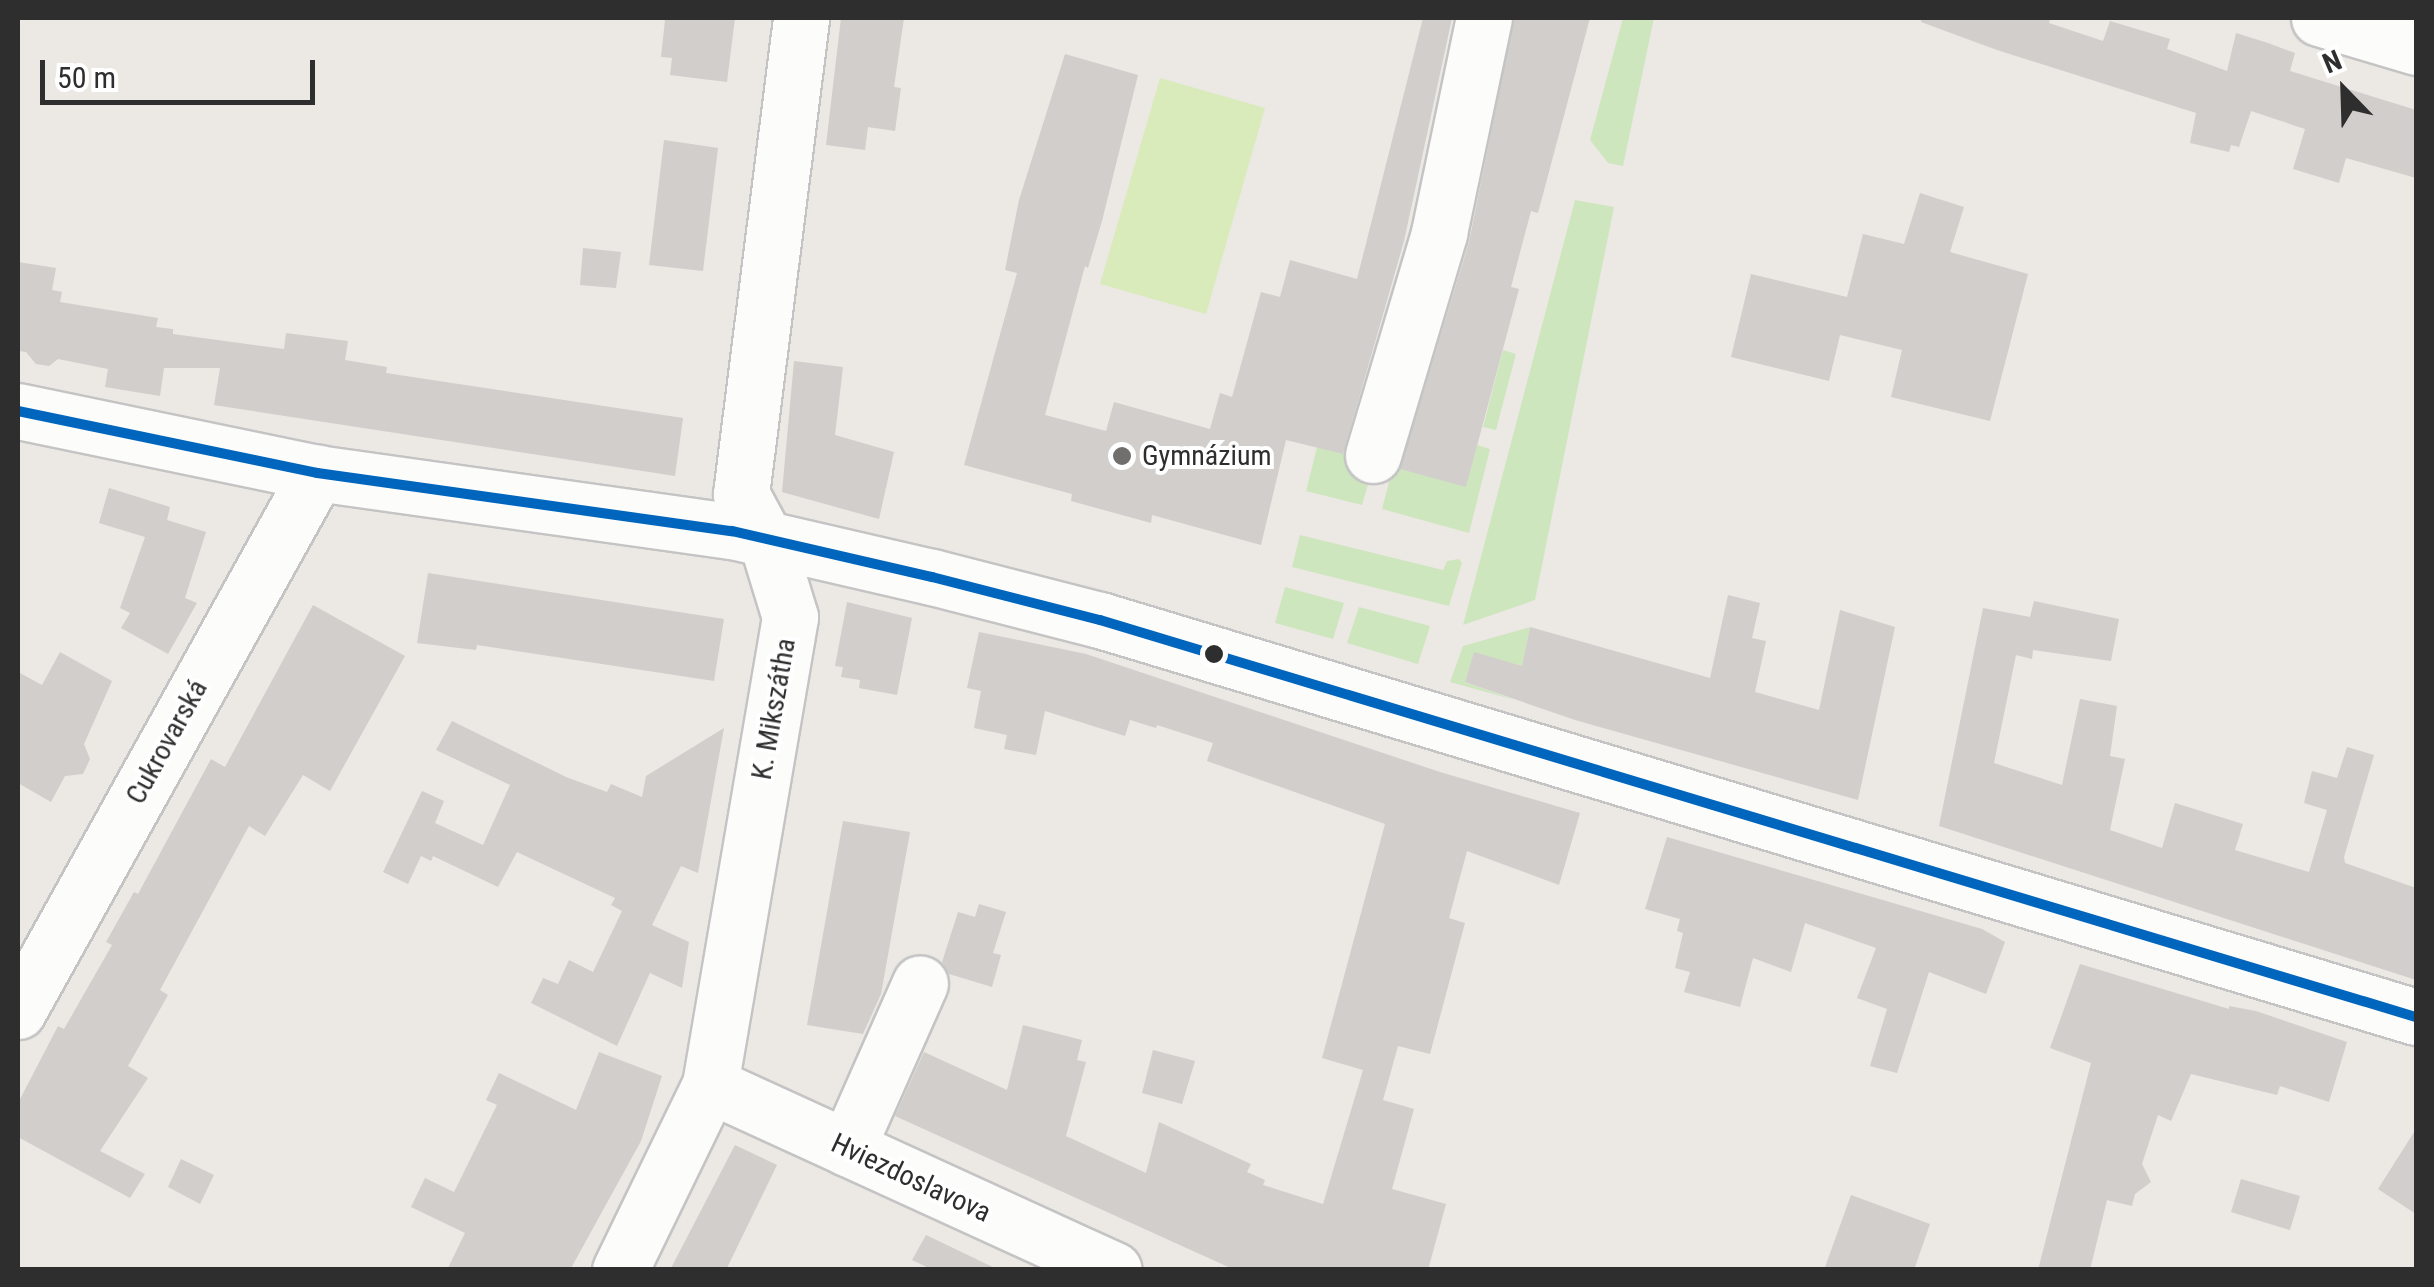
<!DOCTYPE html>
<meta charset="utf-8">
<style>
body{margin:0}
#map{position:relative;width:2434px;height:1287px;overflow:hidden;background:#ece8e4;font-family:"Roboto Condensed",sans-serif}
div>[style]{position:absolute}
.green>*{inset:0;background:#cee6be}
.pitch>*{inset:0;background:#d9eabb}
.building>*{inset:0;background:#d1cecb}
.roads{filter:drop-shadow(2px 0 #c5c4c5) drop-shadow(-2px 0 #c5c4c5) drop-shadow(0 2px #c5c4c5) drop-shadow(0 -2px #c5c4c5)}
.minor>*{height:55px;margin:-27.5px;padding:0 27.5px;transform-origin:27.5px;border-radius:27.5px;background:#fcfcfb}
.bus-1>*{height:10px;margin:-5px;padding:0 5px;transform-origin:5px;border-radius:5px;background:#0065bd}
.dots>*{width:28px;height:28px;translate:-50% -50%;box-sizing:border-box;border:5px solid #fff;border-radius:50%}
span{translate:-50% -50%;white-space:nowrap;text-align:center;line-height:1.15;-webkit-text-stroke:8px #fff;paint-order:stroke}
.poi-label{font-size:28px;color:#2e2e2e}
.left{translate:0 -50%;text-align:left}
.street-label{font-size:28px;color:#2e2e2e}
.frame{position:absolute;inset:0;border:20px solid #2e2e2e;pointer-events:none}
.north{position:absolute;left:2294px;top:40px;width:100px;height:100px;-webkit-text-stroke:8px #fff;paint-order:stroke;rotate:337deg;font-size:28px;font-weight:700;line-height:40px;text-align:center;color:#2e2e2e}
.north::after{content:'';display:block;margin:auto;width:35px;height:45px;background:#2e2e2e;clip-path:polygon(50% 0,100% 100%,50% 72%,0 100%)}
.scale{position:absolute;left:40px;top:60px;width:275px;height:45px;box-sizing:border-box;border:5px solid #2e2e2e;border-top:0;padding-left:12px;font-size:30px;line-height:35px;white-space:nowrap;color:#2e2e2e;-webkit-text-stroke:8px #fff;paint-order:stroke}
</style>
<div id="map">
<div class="green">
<i style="clip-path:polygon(1623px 18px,1654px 18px,1623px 166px,1608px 163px,1590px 140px)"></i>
<i style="clip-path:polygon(1575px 200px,1614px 207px,1535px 600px,1463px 625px)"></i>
<i style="clip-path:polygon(1503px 350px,1516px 354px,1496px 430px,1483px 427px)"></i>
<i style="clip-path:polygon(1477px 445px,1490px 449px,1469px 533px,1382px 509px,1393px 467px,1466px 486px)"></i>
<i style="clip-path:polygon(1317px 447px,1375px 461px,1362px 505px,1306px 491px)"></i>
<i style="clip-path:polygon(1300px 535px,1443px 570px,1447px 561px,1459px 559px,1462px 563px,1449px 606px,1292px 567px)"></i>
<i style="clip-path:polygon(1285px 587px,1344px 603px,1333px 639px,1275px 623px)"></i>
<i style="clip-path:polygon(1359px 607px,1430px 626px,1418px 664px,1347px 643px)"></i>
<i style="clip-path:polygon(1530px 627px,1522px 666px,1474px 653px,1465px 682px,1515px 700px,1450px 682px,1463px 646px)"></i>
</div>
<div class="pitch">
<i style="clip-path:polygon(1160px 78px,1265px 108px,1206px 314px,1100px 284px)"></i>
</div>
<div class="building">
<i style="clip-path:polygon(676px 18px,735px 18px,727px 82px,670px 75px,672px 58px,661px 57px,665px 20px)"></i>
<i style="clip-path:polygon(841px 18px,904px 18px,894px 87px,901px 88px,895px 131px,868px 127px,865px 150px,826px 145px)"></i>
<i style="clip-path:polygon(1423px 18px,1452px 18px,1404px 241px,1343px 454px,1286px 440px,1261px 545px,1152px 515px,1151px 523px,1071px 501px,1072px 494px,964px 465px,1017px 273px,1005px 270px,1019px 200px,1065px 54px,1138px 75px,1102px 221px,1088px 268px,1085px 266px,1045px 415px,1106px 431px,1114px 402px,1210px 429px,1220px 393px,1232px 397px,1261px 292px,1280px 297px,1290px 260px,1357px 279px)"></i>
<i style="clip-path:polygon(1514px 18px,1590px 18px,1538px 213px,1531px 211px,1523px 241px,1511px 287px,1519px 289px,1466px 487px,1400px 469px,1469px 242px)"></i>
<i style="clip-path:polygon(1922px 18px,2050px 18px,2049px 23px,2103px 41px,2110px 21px,2170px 39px,2167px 49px,2227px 71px,2236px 33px,2268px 43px,2295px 53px,2290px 71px,2416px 110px,2416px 178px,2346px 158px,2339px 183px,2293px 169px,2305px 129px,2251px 111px,2239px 147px,2231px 145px,2229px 152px,2190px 143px,2196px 113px,1997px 50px,1921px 22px)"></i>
<i style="clip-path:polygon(664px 140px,718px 148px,703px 271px,649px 265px)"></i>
<i style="clip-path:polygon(1920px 193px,1964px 207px,1950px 252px,2028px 274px,1990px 421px,1891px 397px,1902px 350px,1840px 335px,1829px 381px,1731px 357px,1751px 274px,1847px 297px,1863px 234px,1904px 244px)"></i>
<i style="clip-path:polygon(583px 248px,621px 252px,616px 288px,580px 285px)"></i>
<i style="clip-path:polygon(18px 262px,56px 268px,52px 290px,62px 292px,60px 302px,158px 318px,156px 327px,173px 329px,173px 334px,284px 349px,286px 333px,348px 341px,345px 360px,387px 367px,386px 373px,683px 418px,675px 476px,214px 405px,220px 368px,164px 368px,160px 396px,105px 387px,108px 369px,58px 359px,49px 366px,36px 364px,26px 352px,18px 351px)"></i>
<i style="clip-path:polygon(794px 361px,843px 367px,835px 435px,894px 452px,879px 519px,782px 492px)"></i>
<i style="clip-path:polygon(109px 488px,170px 507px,167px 520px,206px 532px,185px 598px,197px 603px,168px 654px,121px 628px,130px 613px,120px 608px,145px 537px,99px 523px)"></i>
<i style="clip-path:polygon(428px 573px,724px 619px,714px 681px,477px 645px,476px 650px,417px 643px)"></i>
<i style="clip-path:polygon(1728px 595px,1760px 603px,1752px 638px,1766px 641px,1755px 692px,1819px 710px,1840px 610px,1895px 627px,1858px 800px,1575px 720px,1465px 682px,1474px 652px,1522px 666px,1530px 627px,1710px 678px)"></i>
<i style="clip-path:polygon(2034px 601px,2119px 619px,2111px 661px,2033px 650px,2032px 659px,2016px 655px,1994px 763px,2062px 785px,2080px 699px,2117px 706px,2110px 756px,2125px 759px,2110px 830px,2162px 848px,2175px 803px,2243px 824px,2235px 850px,2309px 872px,2327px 810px,2304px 803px,2312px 771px,2337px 778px,2347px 747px,2374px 755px,2344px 857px,2345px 863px,2416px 888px,2416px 980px,1939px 826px,1983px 608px,2030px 617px)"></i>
<i style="clip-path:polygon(847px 602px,912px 618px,897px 695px,859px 688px,860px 680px,841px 677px,843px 667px,835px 666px)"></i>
<i style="clip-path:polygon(313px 605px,405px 656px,330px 791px,303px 775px,265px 836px,249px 826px,160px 990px,168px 995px,128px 1066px,148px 1078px,100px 1151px,145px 1174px,130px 1198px,18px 1137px,18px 1103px,58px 1026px,64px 1029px,112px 945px,106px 942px,134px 892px,138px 894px,211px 759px,225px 767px)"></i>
<i style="clip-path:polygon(979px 632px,1086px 654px,1440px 772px,1580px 813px,1559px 885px,1467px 851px,1449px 918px,1465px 923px,1430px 1054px,1398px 1046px,1383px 1100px,1414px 1109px,1392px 1189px,1446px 1204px,1428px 1270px,1235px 1270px,895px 1116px,924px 1052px,1007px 1090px,1023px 1025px,1082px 1040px,1077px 1060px,1086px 1062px,1066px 1136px,1146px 1173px,1159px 1122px,1251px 1164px,1247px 1172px,1265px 1180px,1263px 1185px,1323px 1204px,1363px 1070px,1322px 1058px,1385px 824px,1207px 761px,1213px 743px,1157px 725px,1156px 728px,1130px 720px,1125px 736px,1045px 711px,1036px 755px,1004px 749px,1007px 735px,974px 728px,981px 691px,967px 688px)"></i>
<i style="clip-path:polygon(60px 652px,112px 681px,84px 744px,90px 759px,83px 774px,65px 776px,51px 802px,18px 783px,18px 672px,42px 685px)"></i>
<i style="clip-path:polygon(452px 721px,566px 777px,607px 792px,611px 784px,642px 797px,646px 776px,724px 728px,698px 873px,681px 866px,652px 925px,689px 942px,682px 988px,650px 973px,617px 1046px,531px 1003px,543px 978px,558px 984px,569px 960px,593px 972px,622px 911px,611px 905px,615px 898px,517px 852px,498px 887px,433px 856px,431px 861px,421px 856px,408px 884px,383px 872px,422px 791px,444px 801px,435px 823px,483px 845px,510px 785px,436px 750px)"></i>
<i style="clip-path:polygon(843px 821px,910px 832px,881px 994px,863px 1034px,807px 1025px)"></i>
<i style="clip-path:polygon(1667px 837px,1982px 929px,2005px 942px,1986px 994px,1929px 972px,1897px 1073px,1870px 1066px,1887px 1009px,1857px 998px,1876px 948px,1805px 923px,1791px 972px,1753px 958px,1740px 1007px,1684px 992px,1690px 972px,1675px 968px,1683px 933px,1677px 931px,1680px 919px,1645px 909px)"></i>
<i style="clip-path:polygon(979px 904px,1006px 912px,993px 953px,1001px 955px,992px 987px,949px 974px,942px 962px,958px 912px,975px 917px)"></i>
<i style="clip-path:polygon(2080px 964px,2229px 1009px,2229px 1006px,2256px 1011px,2347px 1042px,2329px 1102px,2280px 1086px,2277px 1095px,2191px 1074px,2171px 1121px,2158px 1115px,2142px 1164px,2151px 1182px,2135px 1194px,2132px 1206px,2107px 1200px,2090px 1270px,2038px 1270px,2091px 1063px,2050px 1048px)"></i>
<i style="clip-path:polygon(1153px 1050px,1195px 1061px,1182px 1104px,1142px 1093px)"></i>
<i style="clip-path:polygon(599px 1052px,662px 1076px,641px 1141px,570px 1270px,447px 1270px,465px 1233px,411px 1207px,425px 1178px,454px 1192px,497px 1105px,486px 1100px,499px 1073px,576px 1110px)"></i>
<i style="clip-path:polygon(2416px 1129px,2416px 1214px,2378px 1189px)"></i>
<i style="clip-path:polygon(735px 1145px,777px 1165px,726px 1270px,670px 1270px)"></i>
<i style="clip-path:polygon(181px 1159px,214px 1175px,200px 1204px,168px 1187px)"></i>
<i style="clip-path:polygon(2241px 1179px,2300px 1196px,2290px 1230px,2231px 1212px)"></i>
<i style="clip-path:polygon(1851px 1195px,1930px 1224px,1914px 1270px,1824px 1270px)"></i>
<i style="clip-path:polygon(926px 1235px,999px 1270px,933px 1270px,912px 1260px)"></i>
</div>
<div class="roads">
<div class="minor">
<i style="left:2319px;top:18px;width:101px;rotate:16.6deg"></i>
<i style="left:18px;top:411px;width:305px;rotate:11.7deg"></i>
<i style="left:317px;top:473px;width:419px;rotate:8deg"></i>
<i style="left:732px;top:531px;width:205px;rotate:13deg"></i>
<i style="left:932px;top:577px;width:173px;rotate:14.4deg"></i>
<i style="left:1100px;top:620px;width:1375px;rotate:16.79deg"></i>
<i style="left:1373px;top:455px;width:232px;rotate:-73.4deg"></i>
<i style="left:1439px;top:233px;width:220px;rotate:-78.2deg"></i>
<i style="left:18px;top:1011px;width:616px;rotate:-60.94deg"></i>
<i style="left:710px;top:1085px;width:444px;rotate:24.6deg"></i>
<i style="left:847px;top:1148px;width:180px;rotate:-66.1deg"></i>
<i style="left:620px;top:1270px;width:206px;rotate:-64.1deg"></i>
<i style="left:710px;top:1085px;width:475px;rotate:-80.3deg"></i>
<i style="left:790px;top:617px;width:78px;rotate:-107deg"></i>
<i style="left:767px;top:542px;width:55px;rotate:-118.4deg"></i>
<i style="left:741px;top:494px;width:480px;rotate:-82.8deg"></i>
</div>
</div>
<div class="bus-1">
<i style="left:18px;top:411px;width:305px;rotate:11.7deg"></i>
<i style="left:317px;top:473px;width:419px;rotate:8deg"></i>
<i style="left:732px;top:531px;width:205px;rotate:13deg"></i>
<i style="left:932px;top:577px;width:173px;rotate:14.4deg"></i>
<i style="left:1100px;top:620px;width:1375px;rotate:16.79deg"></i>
</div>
<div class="dots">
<i style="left:1122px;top:456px;background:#706f6e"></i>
<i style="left:1214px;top:654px;background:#2e2e2e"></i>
</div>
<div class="poi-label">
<span class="left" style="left:1142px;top:456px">Gymnázium</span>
</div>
<div class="street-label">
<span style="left:774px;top:709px;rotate:-80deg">K. Mikszátha</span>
<span style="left:167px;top:742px;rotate:-61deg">Cukrovarská</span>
<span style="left:911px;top:1178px;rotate:25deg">Hviezdoslavova</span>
</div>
<div class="frame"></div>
<div class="north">N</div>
<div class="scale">50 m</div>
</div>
